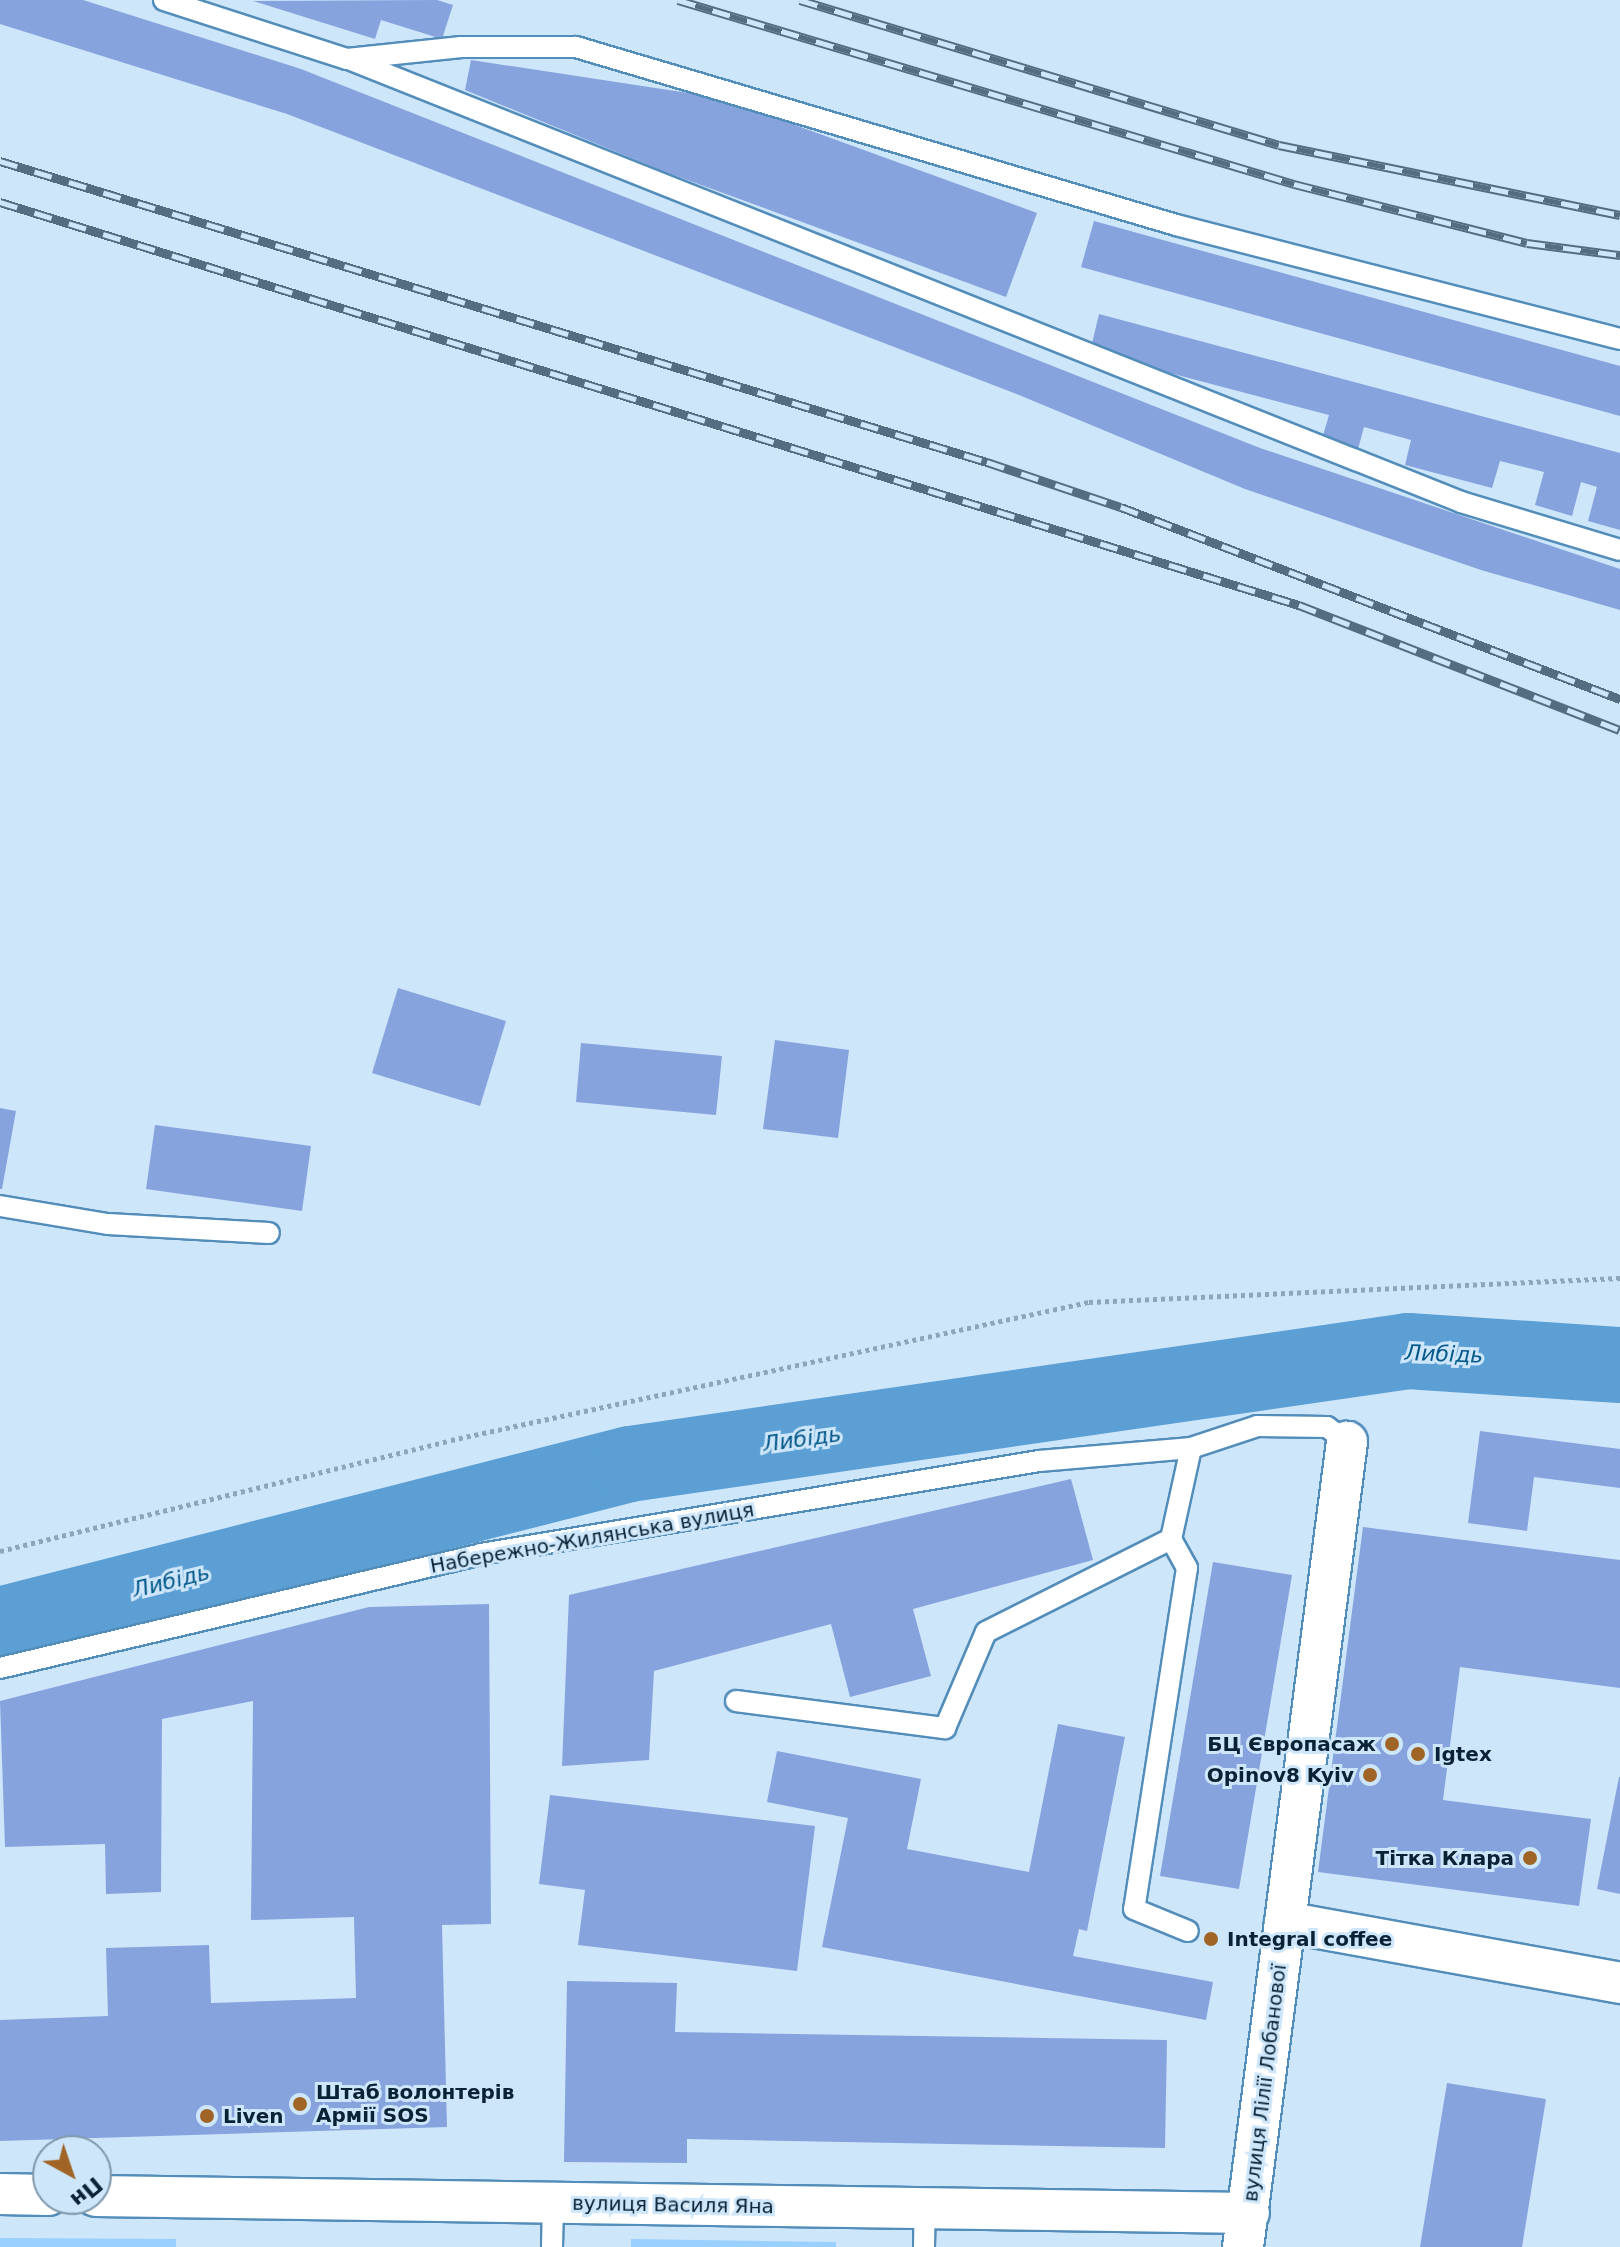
<!DOCTYPE html>
<meta charset="utf-8">
<style>
body{margin:0}
#map{position:relative;width:1620px;height:2247px;overflow:hidden;background:#cee6fa;font-family:"DejaVu Sans",sans-serif}
div>[style]{position:absolute}
.green>*{inset:0;background:#99d0fd}
.river>*{height:76px;margin:-38px;padding:0 38px;transform-origin:38px;border-radius:38px;background:#5b9fd4}
.building>*{inset:0;background:#86a3de}
.path>*{height:5px;margin-top:-2.5px;transform-origin:0;background:repeating-linear-gradient(90deg,#8ea6b9 0 4px,transparent 0 8px)}
.roads{filter:drop-shadow(2px 0 #538dba) drop-shadow(-2px 0 #538dba) drop-shadow(0 2px #538dba) drop-shadow(0 -2px #538dba)}
.service>*{height:20px;margin:-10px;padding:0 10px;transform-origin:10px;border-radius:10px;background:#fff}
.minor>*{height:40px;margin:-20px;padding:0 20px;transform-origin:20px;border-radius:20px;background:#fff}
.rail>*{height:9px;margin-top:-4.5px;transform-origin:0;background:repeating-linear-gradient(90deg,#cee6fa 0 18px,#546d80 0 36px);box-sizing:border-box;border-block:2px solid #546d80}
.dots>*{width:22px;height:22px;translate:-50% -50%;box-sizing:border-box;border:4px solid #cee6fa;border-radius:50%}
span{translate:-50% -50%;white-space:nowrap;text-align:center;line-height:1.15;-webkit-text-stroke:6px #cee6fa;paint-order:stroke}
.street-label{font-size:20px;color:#092234}
.poi-label{font-size:20px;color:#092234;font-weight:700}
.right{translate:-100% -50%;text-align:right}
.left{translate:0 -50%;text-align:left}
.water-label{font-size:22px;color:#05598b;font-style:italic}
.north{position:absolute;left:32px;top:2135px;width:80px;height:80px;box-sizing:border-box;background:#cee6fa;border:2px solid #7f98ab;border-radius:50%;rotate:140deg;font-size:22px;font-weight:700;line-height:32px;text-align:center;color:#092234}
.north::after{content:'';display:block;margin:auto;width:28px;height:36px;background:#a06526;clip-path:polygon(50% 0,100% 100%,50% 72%,0 100%)}
</style>
<div id="map">
<div class="green">
<i style="clip-path:polygon(0 2238px,176px 2239px,176px 2247px,0 2247px)"></i>
<i style="clip-path:polygon(631px 2239px,836px 2242px,836px 2247px,631px 2247px)"></i>
</div>
<div class="river">
<i style="left:0;top:1625px;width:650px;rotate:-14.34deg"></i>
<i style="left:630px;top:1464px;width:786px;rotate:-8.26deg"></i>
<i style="left:1408px;top:1351px;width:212px;rotate:3.8deg"></i>
</div>
<div class="building">
<i style="clip-path:polygon(0 0,83px 0,301px 69px,1260px 448px,1620px 569px,1620px 610px,1481px 570px,1245px 489px,1014px 393px,287px 114px,0 24px)"></i>
<i style="clip-path:polygon(437px 0,453px 5px,442px 39px,381px 20px,375px 39px,253px 1px)"></i>
<i style="clip-path:polygon(471px 60px,721px 98px,1037px 213px,1006px 297px,663px 171px,465px 90px)"></i>
<i style="clip-path:polygon(1094px 221px,1620px 366px,1620px 416px,1081px 267px)"></i>
<i style="clip-path:polygon(1099px 314px,1620px 453px,1620px 530px,1588px 521px,1597px 487px,1581px 482px,1572px 516px,1535px 505px,1544px 472px,1500px 461px,1492px 488px,1405px 465px,1411px 440px,1364px 427px,1358px 449px,1322px 439px,1329px 415px,1090px 352px)"></i>
<i style="clip-path:polygon(398px 988px,506px 1021px,480px 1106px,372px 1073px)"></i>
<i style="clip-path:polygon(775px 1040px,849px 1050px,838px 1138px,763px 1129px)"></i>
<i style="clip-path:polygon(581px 1043px,722px 1056px,716px 1115px,576px 1102px)"></i>
<i style="clip-path:polygon(0 1108px,16px 1111px,2px 1189px,0 1189px)"></i>
<i style="clip-path:polygon(155px 1125px,311px 1146px,302px 1211px,146px 1189px)"></i>
<i style="clip-path:polygon(1480px 1431px,1620px 1449px,1620px 1488px,1534px 1477px,1527px 1531px,1468px 1523px)"></i>
<i style="clip-path:polygon(1071px 1479px,1093px 1560px,913px 1609px,931px 1676px,850px 1697px,831px 1624px,654px 1671px,649px 1760px,562px 1766px,569px 1595px)"></i>
<i style="clip-path:polygon(1363px 1527px,1620px 1560px,1620px 1688px,1460px 1667px,1443px 1800px,1591px 1819px,1579px 1906px,1318px 1872px)"></i>
<i style="clip-path:polygon(1213px 1562px,1292px 1575px,1239px 1889px,1160px 1876px)"></i>
<i style="clip-path:polygon(489px 1604px,491px 1924px,442px 1925px,447px 2127px,0 2141px,0 2020px,108px 2016px,106px 1948px,209px 1945px,211px 2003px,356px 1998px,354px 1917px,251px 1920px,253px 1701px,162px 1719px,161px 1892px,106px 1894px,105px 1844px,5px 1847px,0 1701px,369px 1607px)"></i>
<i style="clip-path:polygon(1058px 1724px,1125px 1737px,1087px 1931px,1079px 1929px,1073px 1956px,1213px 1982px,1206px 2020px,822px 1947px,848px 1818px,767px 1802px,777px 1751px,921px 1779px,907px 1849px,1029px 1872px)"></i>
<i style="clip-path:polygon(1619px 1777px,1620px 1777px,1620px 1894px,1597px 1889px)"></i>
<i style="clip-path:polygon(550px 1795px,815px 1826px,797px 1971px,578px 1945px,585px 1890px,539px 1884px)"></i>
<i style="clip-path:polygon(567px 1981px,677px 1983px,675px 2032px,1167px 2040px,1165px 2148px,687px 2139px,687px 2163px,564px 2162px)"></i>
<i style="clip-path:polygon(1447px 2083px,1546px 2099px,1522px 2247px,1420px 2247px)"></i>
</div>
<div class="path">
<i style="left:0;top:1551px;width:464px;rotate:-13.8deg"></i>
<i style="left:451px;top:1440px;width:653px;rotate:-12.21deg"></i>
<i style="left:1089px;top:1302px;width:532px;rotate:-2.59deg"></i>
</div>
<div class="roads">
<div class="service">
<i style="left:164px;top:0;width:192px;rotate:17.9deg"></i>
<i style="left:347px;top:59px;width:115px;rotate:-6deg"></i>
<i style="left:461px;top:47px;width:115px"></i>
<i style="left:576px;top:47px;width:626px;rotate:16.52deg"></i>
<i style="left:1176px;top:225px;width:458px;rotate:14.4deg"></i>
<i style="left:351px;top:60px;width:1195px;rotate:21.71deg"></i>
<i style="left:1461px;top:502px;width:166px;rotate:16.8deg"></i>
<i style="left:0;top:1206px;width:109px;rotate:9.5deg"></i>
<i style="left:108px;top:1224px;width:161px;rotate:3.2deg"></i>
<i style="left:1171px;top:1539px;width:93px;rotate:-77.6deg"></i>
<i style="left:0;top:1668px;width:494px;rotate:-13.3deg"></i>
<i style="left:481px;top:1554px;width:566px;rotate:-9.46deg"></i>
<i style="left:1039px;top:1461px;width:153px;rotate:-4.9deg"></i>
<i style="left:1191px;top:1448px;width:70px;rotate:-18.4deg"></i>
<i style="left:1257px;top:1426px;width:70px;rotate:0.8deg"></i>
<i style="left:1327px;top:1427px;width:25px;rotate:37deg"></i>
<i style="left:736px;top:1701px;width:211px;rotate:7.4deg"></i>
<i style="left:945px;top:1728px;width:104px;rotate:-66.9deg"></i>
<i style="left:986px;top:1632px;width:207px;rotate:-26.7deg"></i>
<i style="left:1171px;top:1539px;width:33px;rotate:61deg"></i>
<i style="left:1187px;top:1568px;width:345px;rotate:98.8deg"></i>
<i style="left:1134px;top:1909px;width:58px;rotate:22.2deg"></i>
<i style="left:552px;top:2247px;width:43px;rotate:-88.7deg"></i>
<i style="left:924px;top:2247px;width:39px;rotate:-89deg"></i>
</div>
<div class="minor">
<i style="left:1285px;top:1922px;width:341px;rotate:10.3deg"></i>
<i style="left:0;top:2194px;width:48px;rotate:1.2deg"></i>
<i style="left:96px;top:2196px;width:1153px;rotate:0.84deg"></i>
<i style="left:1243px;top:2247px;width:812px;rotate:-82.64deg"></i>
</div>
</div>
<div class="rail">
<i style="left:678px;top:0;width:643px;rotate:16.63deg"></i>
<i style="left:1294px;top:184px;width:240px;rotate:14.2deg"></i>
<i style="left:1527px;top:243px;width:94px;rotate:7.4deg"></i>
<i style="left:800px;top:0;width:500px;rotate:16.84deg"></i>
<i style="left:1279px;top:145px;width:348px;rotate:11.6deg"></i>
<i style="left:0;top:161px;width:1032px;rotate:16.96deg"></i>
<i style="left:987px;top:462px;width:141px;rotate:18.6deg"></i>
<i style="left:1121px;top:507px;width:535px;rotate:21.05deg"></i>
<i style="left:0;top:202px;width:1360px;rotate:17.24deg"></i>
<i style="left:1299px;top:605px;width:344px;rotate:21.3deg"></i>
</div>
<div class="dots">
<i style="left:1392px;top:1744px;background:#a06526"></i>
<i style="left:1418px;top:1754px;background:#a06526"></i>
<i style="left:1370px;top:1775px;background:#a06526"></i>
<i style="left:1530px;top:1858px;background:#a06526"></i>
<i style="left:1211px;top:1939px;background:#a06526"></i>
<i style="left:300px;top:2104px;background:#a06526"></i>
<i style="left:207px;top:2116px;background:#a06526"></i>
</div>
<div class="street-label">
<span style="left:592px;top:1538px;rotate:-10deg">Набережно-Жилянська вулиця</span>
<span style="left:1265px;top:2083px;rotate:-83deg">вулиця Лілії Лобанової</span>
<span style="left:673px;top:2205px;rotate:1deg">вулиця Василя Яна</span>
</div>
<div class="poi-label">
<span class="right" style="left:1376px;top:1744px">БЦ Європасаж</span>
<span class="left" style="left:1434px;top:1754px">Igtex</span>
<span class="right" style="left:1354px;top:1775px">Opinov8 Kyiv</span>
<span class="right" style="left:1514px;top:1858px">Тітка Клара</span>
<span class="left" style="left:1227px;top:1939px">Integral coffee</span>
<span class="left" style="left:316px;top:2104px">Штаб волонтерів<br>Армії SOS</span>
<span class="left" style="left:223px;top:2116px">Liven</span>
</div>
<div class="water-label">
<span style="left:1444px;top:1354px;rotate:2deg">Либідь</span>
<span style="left:802px;top:1439px;rotate:-8deg">Либідь</span>
<span style="left:171px;top:1581px;rotate:-14deg">Либідь</span>
</div>
<div class="north">Пн</div>
</div>
